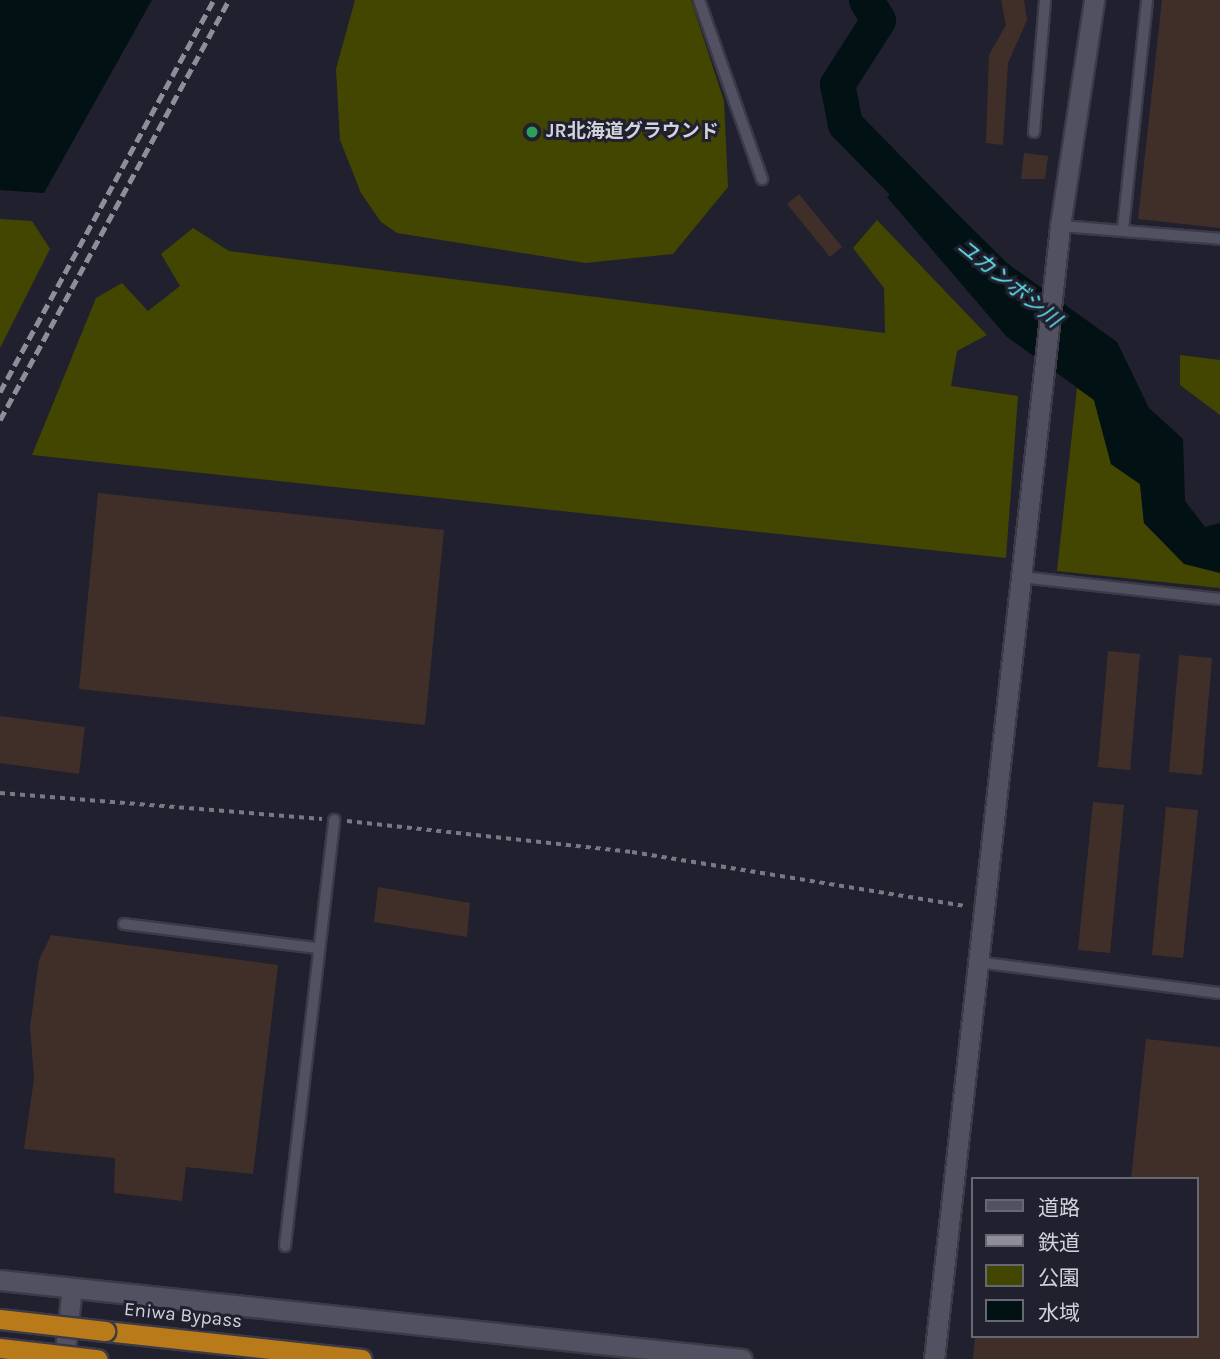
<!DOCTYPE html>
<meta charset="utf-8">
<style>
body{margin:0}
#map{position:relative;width:1220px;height:1359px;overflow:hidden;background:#21202f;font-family:Karla,"Noto Sans JP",sans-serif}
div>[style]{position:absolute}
.green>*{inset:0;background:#434600}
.water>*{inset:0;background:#021113}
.river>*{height:35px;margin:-17.5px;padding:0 17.5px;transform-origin:17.5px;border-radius:17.5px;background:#021113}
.building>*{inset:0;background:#402f28}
.path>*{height:3.5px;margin-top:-1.75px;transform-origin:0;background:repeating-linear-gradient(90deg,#797885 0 5px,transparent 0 10px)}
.roads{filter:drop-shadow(2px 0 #3b3a46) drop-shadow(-2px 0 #3b3a46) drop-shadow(0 2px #3b3a46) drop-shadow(0 -2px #3b3a46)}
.service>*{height:10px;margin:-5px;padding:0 5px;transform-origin:5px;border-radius:5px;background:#525162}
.minor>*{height:19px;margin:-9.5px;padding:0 9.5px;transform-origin:9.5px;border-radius:9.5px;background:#525162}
.tertiary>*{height:19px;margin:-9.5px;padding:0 9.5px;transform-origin:9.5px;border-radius:9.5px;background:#525162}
.trunk>*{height:19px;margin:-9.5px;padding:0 9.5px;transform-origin:9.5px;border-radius:9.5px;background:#b97a1a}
.rail>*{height:5px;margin-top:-2.5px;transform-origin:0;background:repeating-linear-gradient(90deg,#8e8d99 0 10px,transparent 0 15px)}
.bridges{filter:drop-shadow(2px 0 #3b3a46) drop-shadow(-2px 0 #3b3a46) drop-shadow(0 2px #3b3a46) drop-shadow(0 -2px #3b3a46)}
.trunk-bridge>*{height:19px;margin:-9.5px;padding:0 9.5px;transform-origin:9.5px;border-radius:9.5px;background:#b97a1a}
.dots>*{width:19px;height:19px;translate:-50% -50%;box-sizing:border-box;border:4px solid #21202f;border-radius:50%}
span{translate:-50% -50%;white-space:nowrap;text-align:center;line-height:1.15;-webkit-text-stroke:6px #21202f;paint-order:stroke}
.poi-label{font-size:19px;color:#d2d2dc;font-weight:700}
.left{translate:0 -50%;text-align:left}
.street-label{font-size:19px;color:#d2d2dc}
.water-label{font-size:21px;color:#5ce4ee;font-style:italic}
.legend{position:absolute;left:971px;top:1177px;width:228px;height:161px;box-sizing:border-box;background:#21202f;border:2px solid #686774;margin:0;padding:9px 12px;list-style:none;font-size:21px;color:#d2d2dc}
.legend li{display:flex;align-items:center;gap:14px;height:35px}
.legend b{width:35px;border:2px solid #686774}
</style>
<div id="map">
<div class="green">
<i style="clip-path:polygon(355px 0,691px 0,724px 101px,728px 187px,673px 254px,585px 263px,397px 233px,381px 222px,361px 193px,340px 140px,336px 69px)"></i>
<i style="clip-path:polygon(0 219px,32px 221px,50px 249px,0 348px)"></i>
<i style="clip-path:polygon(877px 220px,987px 335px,957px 351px,951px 386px,1018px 396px,1006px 558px,32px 455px,96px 298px,122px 283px,148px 311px,180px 286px,161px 254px,193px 228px,229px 251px,885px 333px,884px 288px,853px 248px)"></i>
<i style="clip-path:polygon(1180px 355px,1220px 360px,1220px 415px,1180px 385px)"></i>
<i style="clip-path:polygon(1077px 388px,1094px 400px,1111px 464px,1140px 484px,1144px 523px,1184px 563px,1220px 573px,1220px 588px,1057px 571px)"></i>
</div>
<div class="water">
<i style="clip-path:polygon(0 0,152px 0,44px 193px,0 190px)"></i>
<i style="clip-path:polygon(914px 171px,1007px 263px,1117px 342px,1149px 408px,1183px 439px,1185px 501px,1205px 527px,1220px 523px,1220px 573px,1184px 564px,1144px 523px,1140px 484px,1111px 464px,1094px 400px,1006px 336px,887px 197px)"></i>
</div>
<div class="river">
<i style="left:866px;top:0;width:23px;rotate:59deg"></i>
<i style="left:878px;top:20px;width:76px;rotate:122.6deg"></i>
<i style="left:837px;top:84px;width:41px;rotate:78.7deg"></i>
<i style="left:845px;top:124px;width:129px;rotate:45.6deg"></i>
</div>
<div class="building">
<i style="clip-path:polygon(1001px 0,1024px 0,1027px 20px,1008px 63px,1003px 145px,986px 143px,989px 55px,1006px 25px)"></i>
<i style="clip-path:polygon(1162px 0,1220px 0,1220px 228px,1138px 219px)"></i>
<i style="clip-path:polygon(1024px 153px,1048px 156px,1045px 179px,1021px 179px)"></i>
<i style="clip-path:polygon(799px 194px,842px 247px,830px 257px,787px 204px)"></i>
<i style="clip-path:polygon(98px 493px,444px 530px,425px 725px,79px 689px)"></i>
<i style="clip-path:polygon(1108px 651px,1140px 654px,1130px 770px,1098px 767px)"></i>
<i style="clip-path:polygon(1179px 655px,1212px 658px,1202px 775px,1169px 772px)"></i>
<i style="clip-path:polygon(0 716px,85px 727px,79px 774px,0 763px)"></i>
<i style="clip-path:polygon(1093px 802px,1124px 805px,1110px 953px,1078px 950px)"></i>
<i style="clip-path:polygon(1166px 807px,1198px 810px,1183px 958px,1152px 955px)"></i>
<i style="clip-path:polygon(378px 887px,470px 903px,467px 937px,374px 922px)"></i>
<i style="clip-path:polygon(51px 935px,278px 965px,253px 1174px,186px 1167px,182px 1201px,114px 1193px,115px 1158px,24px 1149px,34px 1078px,30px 1027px,39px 960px)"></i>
<i style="clip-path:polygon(1146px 1039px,1220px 1047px,1220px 1359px,973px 1359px,975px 1336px,1197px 1336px,1197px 1179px,1131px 1179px)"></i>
</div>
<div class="path">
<i style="left:0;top:793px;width:323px;rotate:4.6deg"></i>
<i style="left:347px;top:821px;width:287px;rotate:6.2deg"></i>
<i style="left:632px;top:852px;width:339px;rotate:9.2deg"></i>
</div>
<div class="roads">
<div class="service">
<i style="left:699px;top:0;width:190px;rotate:70.6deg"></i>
<i style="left:1034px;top:132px;width:132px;rotate:-85.2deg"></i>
<i style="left:1060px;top:226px;width:161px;rotate:4.6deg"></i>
<i style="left:1123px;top:229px;width:230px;rotate:-84deg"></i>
<i style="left:1021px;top:577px;width:200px;rotate:6.3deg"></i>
<i style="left:124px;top:924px;width:194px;rotate:7.1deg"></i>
<i style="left:977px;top:962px;width:245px;rotate:7.3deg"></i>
<i style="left:285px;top:1246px;width:429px;rotate:-83.4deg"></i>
</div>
<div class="minor">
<i style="left:0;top:1280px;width:746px;rotate:6.08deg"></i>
<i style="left:64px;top:1359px;width:71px;rotate:-83.6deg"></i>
</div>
<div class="tertiary">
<i style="left:934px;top:1359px;width:1140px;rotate:-83.65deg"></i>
<i style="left:1060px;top:226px;width:229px;rotate:-81.4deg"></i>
</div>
<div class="trunk">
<i style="left:105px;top:1331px;width:258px;rotate:6.2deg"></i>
</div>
</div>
<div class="rail">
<i style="left:0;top:392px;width:447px;rotate:-61.4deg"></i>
<i style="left:0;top:420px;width:478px;rotate:-61.4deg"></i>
</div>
<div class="bridges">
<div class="trunk-bridge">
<i style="left:0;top:1319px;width:106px;rotate:6.5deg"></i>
<i style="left:0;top:1348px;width:98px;rotate:6.5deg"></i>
</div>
</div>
<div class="dots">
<i style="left:532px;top:132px;background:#2e9e5b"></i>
</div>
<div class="poi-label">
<span class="left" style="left:546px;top:132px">JR北海道グラウンド</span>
</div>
<div class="street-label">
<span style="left:183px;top:1316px;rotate:6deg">Eniwa Bypass</span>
</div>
<div class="water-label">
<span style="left:1009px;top:283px;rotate:39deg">ユカンボシ川</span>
</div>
<ul class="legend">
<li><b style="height:9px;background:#525162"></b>道路</li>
<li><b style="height:9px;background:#8e8d99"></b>鉄道</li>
<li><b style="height:19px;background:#434600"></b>公園</li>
<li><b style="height:19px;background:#021113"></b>水域</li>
</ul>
</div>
